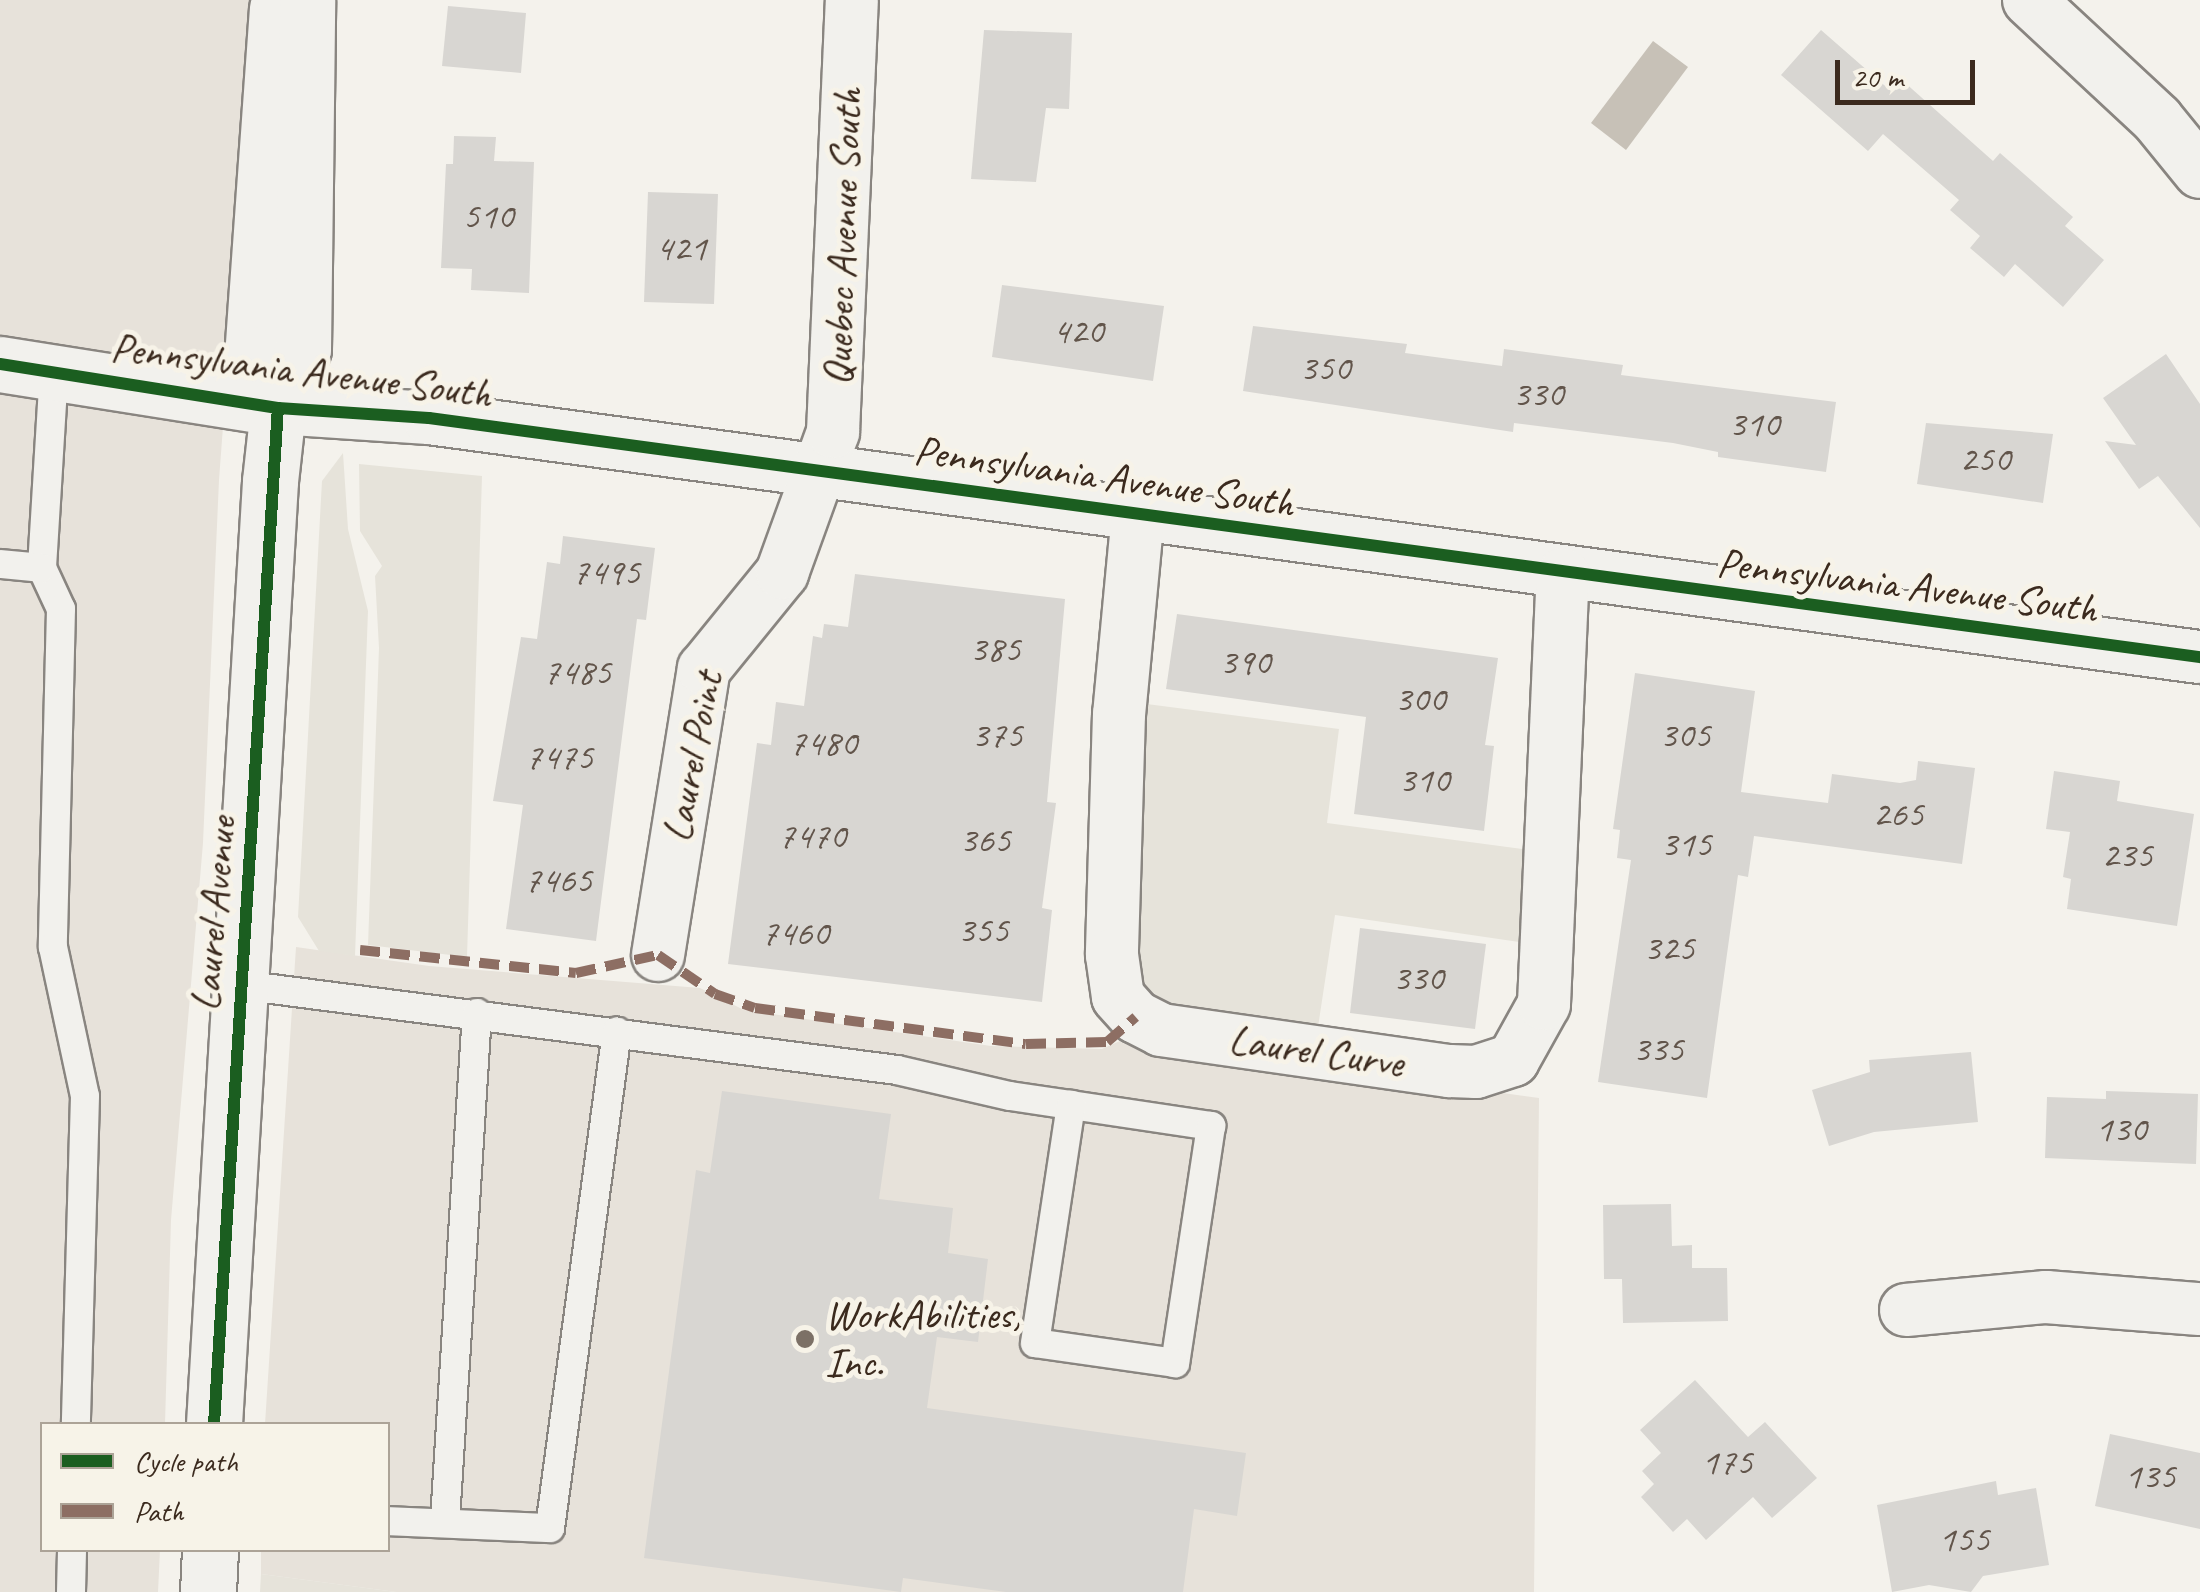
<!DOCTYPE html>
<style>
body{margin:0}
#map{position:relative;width:2200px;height:1592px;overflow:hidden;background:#f4f2ec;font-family:Caveat,sans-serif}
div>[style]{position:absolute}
.built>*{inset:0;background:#e7e2da}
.green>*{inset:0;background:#e6e3da}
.water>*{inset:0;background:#c7c1b7}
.building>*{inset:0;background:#d8d6d2}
.roads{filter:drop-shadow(2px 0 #898580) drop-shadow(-2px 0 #898580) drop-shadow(0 2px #898580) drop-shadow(0 -2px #898580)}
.service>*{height:28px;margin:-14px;padding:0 14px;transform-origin:14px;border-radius:14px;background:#f2f1ed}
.minor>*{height:52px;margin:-26px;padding:0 26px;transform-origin:26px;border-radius:26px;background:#f2f1ed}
.tertiary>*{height:55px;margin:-27.5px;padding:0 27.5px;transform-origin:27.5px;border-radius:27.5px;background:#f2f1ed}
.quiet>*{height:10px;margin-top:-5px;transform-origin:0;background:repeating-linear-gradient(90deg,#8d6e63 0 20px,transparent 0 30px)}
.cycleway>*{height:12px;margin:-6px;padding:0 6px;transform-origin:6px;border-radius:6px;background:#1b5e20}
.dots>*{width:28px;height:28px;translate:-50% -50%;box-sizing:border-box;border:5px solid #f7f3e8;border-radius:50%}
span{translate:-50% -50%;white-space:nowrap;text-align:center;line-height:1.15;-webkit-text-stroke:10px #f7f3e8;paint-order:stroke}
.number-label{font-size:38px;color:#62554b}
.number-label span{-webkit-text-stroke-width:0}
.street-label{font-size:42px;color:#3b2a1e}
.poi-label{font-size:42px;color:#3b2a1e}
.left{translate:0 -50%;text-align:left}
.legend{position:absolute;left:40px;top:1422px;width:350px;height:130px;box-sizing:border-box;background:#f7f3e8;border:2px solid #aca397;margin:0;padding:12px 18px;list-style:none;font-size:30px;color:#3b2a1e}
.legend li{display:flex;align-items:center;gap:20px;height:50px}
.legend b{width:50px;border:2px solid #aca397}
.scale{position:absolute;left:1835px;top:60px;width:140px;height:45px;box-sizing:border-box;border:5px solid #3b2a1e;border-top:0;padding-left:12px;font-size:30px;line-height:35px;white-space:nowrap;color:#3b2a1e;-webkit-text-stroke:8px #f7f3e8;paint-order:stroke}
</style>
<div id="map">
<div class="built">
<i style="clip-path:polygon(0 0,255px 0,219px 480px,203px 843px,171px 1220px,165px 1424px,42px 1424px,42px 1550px,160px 1550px,158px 1592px,0 1592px)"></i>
<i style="clip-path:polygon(296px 947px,429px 966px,700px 988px,744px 1010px,991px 1046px,1102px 1049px,1122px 1040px,1539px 1098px,1534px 1592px,396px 1592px,261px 1574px,261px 1550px,388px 1550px,388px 1424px,265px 1424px)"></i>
</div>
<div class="green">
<i style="clip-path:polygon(343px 453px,348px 529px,368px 611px,355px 956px,319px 951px,298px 917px,322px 481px)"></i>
<i style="clip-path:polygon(359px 464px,482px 476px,467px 957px,368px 945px,379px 648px,375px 576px,382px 566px,360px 531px)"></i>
<i style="clip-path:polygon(1139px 703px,1339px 729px,1327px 823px,1529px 850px,1526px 943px,1335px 915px,1318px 1027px,1194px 1011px,1152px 998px,1138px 981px)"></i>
<i style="clip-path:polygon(261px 1574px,396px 1592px,260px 1592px)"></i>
</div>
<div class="water">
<i style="clip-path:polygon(1653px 41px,1688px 67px,1626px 150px,1591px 123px)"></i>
</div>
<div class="building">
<i style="clip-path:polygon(448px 6px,526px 13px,521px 73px,442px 66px)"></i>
<i style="clip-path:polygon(984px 30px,1072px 33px,1069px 109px,1046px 108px,1036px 182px,971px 179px)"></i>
<i style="clip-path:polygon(1821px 30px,1892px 92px,1903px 81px,1993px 161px,2000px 153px,2073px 217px,2065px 226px,2104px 260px,2063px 307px,2015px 264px,2004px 277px,1970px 248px,1980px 236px,1950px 210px,1959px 200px,1883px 134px,1868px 151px,1781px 75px)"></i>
<i style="clip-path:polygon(454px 136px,496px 137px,494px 161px,534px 162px,529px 293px,471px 290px,472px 269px,441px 268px,446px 164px,453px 164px)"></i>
<i style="clip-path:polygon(648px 192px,718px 194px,714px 304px,644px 302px)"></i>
<i style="clip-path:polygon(1002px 285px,1164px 306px,1153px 381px,992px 357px)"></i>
<i style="clip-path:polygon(1253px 326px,1407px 344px,1405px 353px,1502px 366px,1504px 349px,1623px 365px,1621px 375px,1836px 402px,1826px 472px,1718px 457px,1718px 452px,1673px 443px,1514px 423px,1513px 432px,1243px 391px)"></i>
<i style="clip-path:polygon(2166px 354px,2200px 404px,2200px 528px,2158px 476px,2139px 489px,2105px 441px,2136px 445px,2103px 398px)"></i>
<i style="clip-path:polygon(1926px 423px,2053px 434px,2043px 503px,1917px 484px)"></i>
<i style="clip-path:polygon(563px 536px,655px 548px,646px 620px,637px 619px,596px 941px,506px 929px,523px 805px,493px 801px,521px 637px,537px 639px,547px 562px,560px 564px)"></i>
<i style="clip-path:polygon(855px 574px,1065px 599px,1047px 802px,1056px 803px,1042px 908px,1052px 910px,1042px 1002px,728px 964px,757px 743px,771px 745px,776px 702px,804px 706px,813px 636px,822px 638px,824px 624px,848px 627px)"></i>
<i style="clip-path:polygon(1177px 614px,1498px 658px,1485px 745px,1494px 746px,1484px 831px,1354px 814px,1366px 717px,1166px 689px)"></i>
<i style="clip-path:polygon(1635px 673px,1755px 691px,1741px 792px,1828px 803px,1832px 774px,1900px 783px,1916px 780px,1918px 761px,1975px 768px,1962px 864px,1754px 836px,1748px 877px,1738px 875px,1707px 1098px,1598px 1082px,1631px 860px,1617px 858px,1620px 830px,1613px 829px)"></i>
<i style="clip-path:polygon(2054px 771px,2120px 781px,2117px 801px,2194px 814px,2177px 926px,2067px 909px,2071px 879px,2063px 877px,2070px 832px,2046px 829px)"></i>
<i style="clip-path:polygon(1360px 928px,1486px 944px,1475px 1029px,1350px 1013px)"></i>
<i style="clip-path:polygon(1971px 1052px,1978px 1122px,1874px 1132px,1829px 1146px,1812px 1090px,1870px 1072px,1869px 1060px)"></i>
<i style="clip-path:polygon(722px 1091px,891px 1114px,879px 1199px,953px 1208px,948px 1253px,988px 1259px,978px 1342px,937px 1337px,927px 1408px,1246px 1453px,1237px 1516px,1194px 1509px,1183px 1592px,1006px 1592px,903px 1578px,901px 1592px,644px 1558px,696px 1170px,710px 1173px)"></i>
<i style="clip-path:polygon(2106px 1091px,2198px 1094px,2196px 1164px,2045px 1158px,2047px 1097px,2106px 1099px)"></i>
<i style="clip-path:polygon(1671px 1204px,1672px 1246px,1692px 1245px,1692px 1268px,1727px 1268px,1728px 1321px,1623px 1323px,1622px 1279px,1604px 1279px,1603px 1205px)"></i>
<i style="clip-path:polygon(1695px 1380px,1748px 1437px,1765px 1422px,1817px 1478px,1772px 1518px,1753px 1497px,1706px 1540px,1687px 1519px,1673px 1532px,1641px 1497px,1654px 1484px,1642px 1471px,1661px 1453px,1640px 1430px)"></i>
<i style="clip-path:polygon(2110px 1434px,2200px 1453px,2200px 1529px,2095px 1506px)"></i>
<i style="clip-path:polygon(1996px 1481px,1998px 1495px,2036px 1488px,2049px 1565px,1983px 1576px,1971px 1592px,1929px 1585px,1892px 1592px,1877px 1505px)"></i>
</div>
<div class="roads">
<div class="service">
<i style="left:54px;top:371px;width:197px;rotate:93.5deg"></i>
<i style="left:42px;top:568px;width:45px;rotate:65.1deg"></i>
<i style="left:61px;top:609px;width:338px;rotate:91.4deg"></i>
<i style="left:53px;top:947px;width:152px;rotate:77.9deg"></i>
<i style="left:85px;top:1096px;width:328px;rotate:91.6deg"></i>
<i style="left:0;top:564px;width:42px;rotate:5.4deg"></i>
<i style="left:241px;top:985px;width:661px;rotate:7.38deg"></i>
<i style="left:897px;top:1070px;width:116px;rotate:13deg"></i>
<i style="left:1010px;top:1096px;width:62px;rotate:8.4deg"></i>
<i style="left:1071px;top:1105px;width:142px;rotate:8.5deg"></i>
<i style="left:1211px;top:1126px;width:240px;rotate:98.6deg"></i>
<i style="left:1175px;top:1363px;width:141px;rotate:-171.9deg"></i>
<i style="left:1035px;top:1343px;width:241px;rotate:-81.4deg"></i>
<i style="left:445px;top:1520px;width:508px;rotate:-86.39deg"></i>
<i style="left:388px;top:1521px;width:162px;rotate:2.5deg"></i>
<i style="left:550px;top:1528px;width:501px;rotate:-82.32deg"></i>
<i style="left:71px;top:1592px;width:42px;rotate:-88.6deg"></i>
</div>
<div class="minor">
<i style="left:2029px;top:0;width:175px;rotate:42.9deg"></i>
<i style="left:2157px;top:119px;width:68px;rotate:50.9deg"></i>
<i style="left:278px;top:408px;width:151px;rotate:3.8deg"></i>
<i style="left:429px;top:418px;width:1787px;rotate:7.69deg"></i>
<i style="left:1138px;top:514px;width:201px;rotate:95.4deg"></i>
<i style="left:1119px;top:714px;width:241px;rotate:91.7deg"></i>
<i style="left:1112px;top:955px;width:42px;rotate:81.9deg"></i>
<i style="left:1118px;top:997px;width:27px;rotate:48deg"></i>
<i style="left:1136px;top:1017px;width:28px;rotate:27deg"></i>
<i style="left:1161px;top:1030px;width:292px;rotate:8.1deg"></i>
<i style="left:1450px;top:1071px;width:26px;rotate:2deg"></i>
<i style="left:1476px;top:1072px;width:39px;rotate:-18deg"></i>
<i style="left:1513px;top:1060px;width:64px;rotate:-61deg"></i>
<i style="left:1544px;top:1004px;width:430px;rotate:-87.5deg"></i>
<i style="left:658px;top:955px;width:290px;rotate:-80.9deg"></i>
<i style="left:704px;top:669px;width:124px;rotate:-50.9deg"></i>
<i style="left:782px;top:573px;width:150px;rotate:-70.1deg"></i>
<i style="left:833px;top:432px;width:432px;rotate:-87.5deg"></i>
<i style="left:1906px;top:1310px;width:141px;rotate:-5.3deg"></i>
<i style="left:2046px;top:1297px;width:154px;rotate:4.5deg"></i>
</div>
<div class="tertiary">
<i style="left:277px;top:8px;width:347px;rotate:94.1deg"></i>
<i style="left:252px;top:354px;width:60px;rotate:64.3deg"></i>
<i style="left:0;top:364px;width:281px;rotate:9deg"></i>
<i style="left:214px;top:1424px;width:945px;rotate:-86.6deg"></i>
<i style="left:270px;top:481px;width:73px;rotate:-83.7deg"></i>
<i style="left:278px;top:408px;width:64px;rotate:-67deg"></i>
<i style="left:303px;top:349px;width:349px;rotate:-89.3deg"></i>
<i style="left:208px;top:1592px;width:42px;rotate:-87.3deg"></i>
</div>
</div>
<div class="quiet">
<i style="left:360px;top:950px;width:217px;rotate:6.1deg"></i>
<i style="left:576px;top:973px;width:84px;rotate:-12.4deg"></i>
<i style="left:658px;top:955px;width:69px;rotate:34.4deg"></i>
<i style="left:715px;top:994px;width:42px;rotate:19.3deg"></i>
<i style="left:755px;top:1008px;width:273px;rotate:7.6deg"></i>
<i style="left:1026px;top:1044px;width:81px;rotate:-1.4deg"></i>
<i style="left:1107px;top:1042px;width:38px;rotate:-41deg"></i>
</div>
<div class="cycleway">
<i style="left:0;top:364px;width:281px;rotate:9deg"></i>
<i style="left:278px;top:408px;width:151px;rotate:3.8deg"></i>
<i style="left:429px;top:418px;width:1787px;rotate:7.69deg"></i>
<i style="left:214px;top:1424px;width:1018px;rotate:-86.4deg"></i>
</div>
<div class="dots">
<i style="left:805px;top:1339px;background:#7c7066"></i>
</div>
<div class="number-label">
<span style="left:488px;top:216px">510</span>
<span style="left:681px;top:248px">421</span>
<span style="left:1078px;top:331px">420</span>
<span style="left:1325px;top:368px">350</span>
<span style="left:1538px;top:394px">330</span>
<span style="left:1754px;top:424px">310</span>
<span style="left:1985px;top:459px">250</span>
<span style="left:606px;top:572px">7495</span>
<span style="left:995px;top:649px">385</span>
<span style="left:1245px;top:662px">390</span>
<span style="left:577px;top:672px">7485</span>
<span style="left:1420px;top:699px">300</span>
<span style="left:997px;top:735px">375</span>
<span style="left:1685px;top:735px">305</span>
<span style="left:823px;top:743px">7480</span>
<span style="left:559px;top:757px">7475</span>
<span style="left:1424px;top:780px">310</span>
<span style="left:1898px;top:814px">265</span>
<span style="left:812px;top:836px">7470</span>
<span style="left:985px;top:840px">365</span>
<span style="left:1686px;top:844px">315</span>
<span style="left:2127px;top:855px">235</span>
<span style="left:558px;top:880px">7465</span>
<span style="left:983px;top:930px">355</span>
<span style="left:795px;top:933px">7460</span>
<span style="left:1669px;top:948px">325</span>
<span style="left:1418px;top:978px">330</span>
<span style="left:1658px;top:1049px">335</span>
<span style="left:2121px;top:1129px">130</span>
<span style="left:1727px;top:1462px">175</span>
<span style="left:2150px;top:1476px">135</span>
<span style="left:1964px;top:1539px">155</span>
</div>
<div class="street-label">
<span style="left:843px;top:237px;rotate:-88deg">Quebec Avenue South</span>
<span style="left:301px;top:371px;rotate:7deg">Pennsylvania Avenue South</span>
<span style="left:1104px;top:477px;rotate:8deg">Pennsylvania Avenue South</span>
<span style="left:1907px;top:586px;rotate:7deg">Pennsylvania Avenue South</span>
<span style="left:693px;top:757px;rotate:-79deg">Laurel Point</span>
<span style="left:214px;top:914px;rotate:-85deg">Laurel Avenue</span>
<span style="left:1316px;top:1052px;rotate:8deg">Laurel Curve</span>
</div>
<div class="poi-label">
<span class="left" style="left:825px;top:1339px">WorkAbilities,<br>Inc.</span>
</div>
<ul class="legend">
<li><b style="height:12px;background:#1b5e20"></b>Cycle path</li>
<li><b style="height:12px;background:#8d6e63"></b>Path</li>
</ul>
<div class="scale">20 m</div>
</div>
